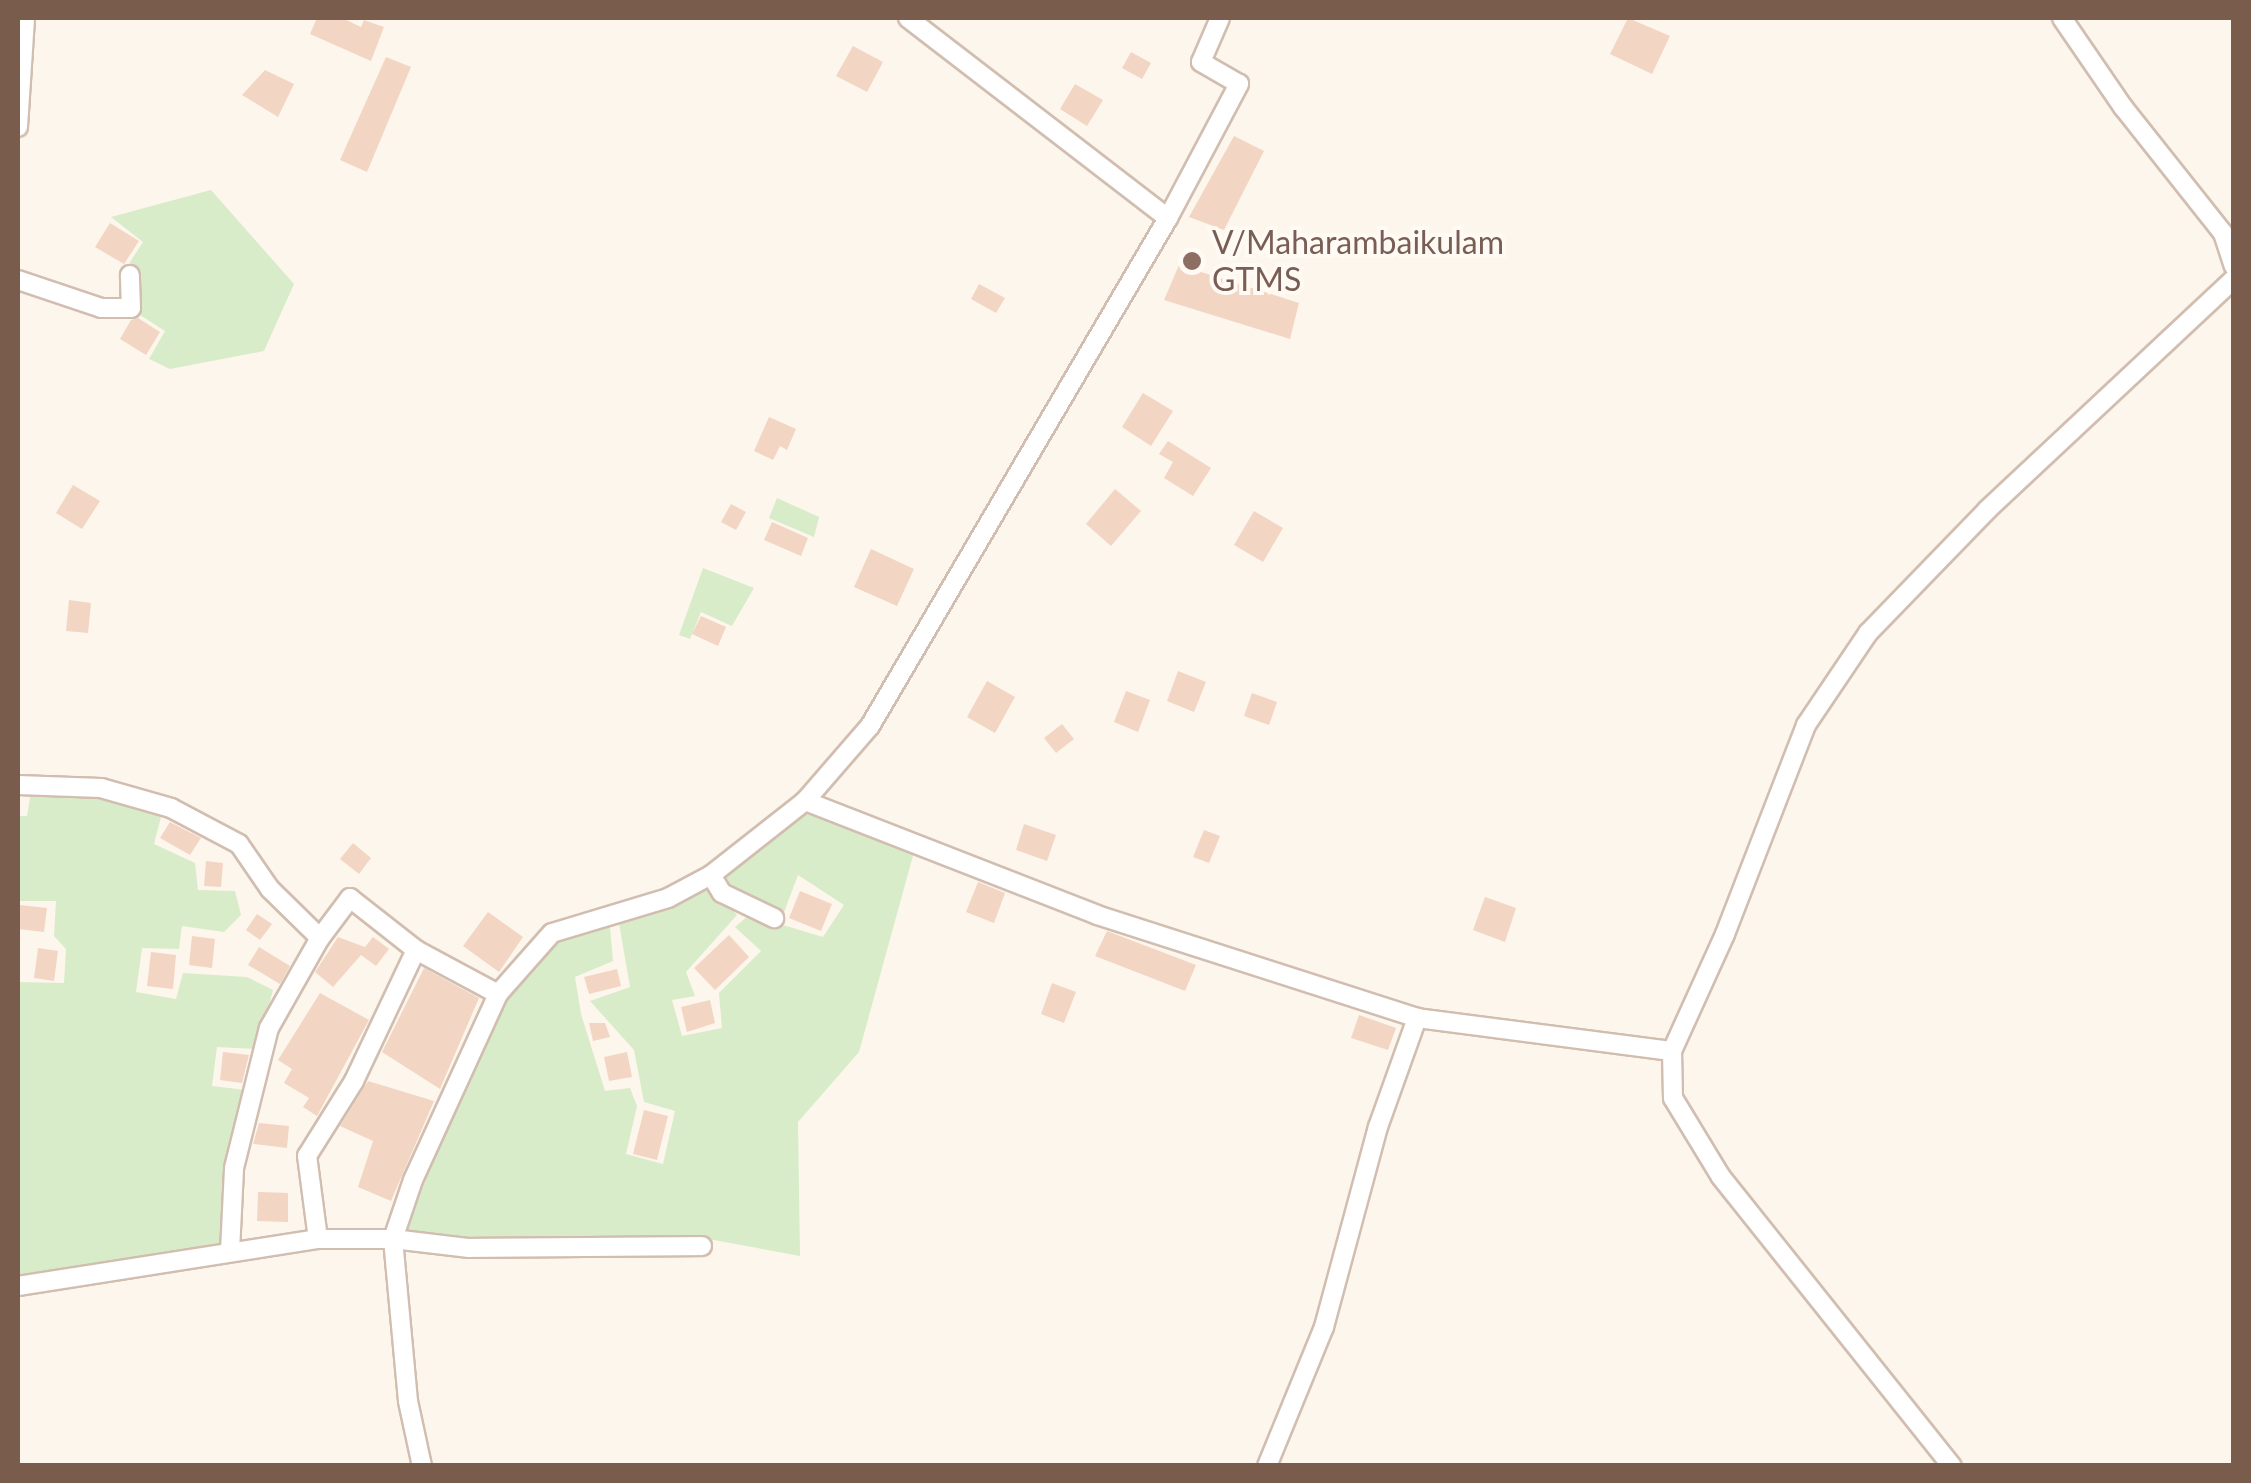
<!DOCTYPE html>
<style>
body{margin:0}
#map{position:relative;width:2251px;height:1483px;overflow:hidden;background:#fdf6ec;font-family:Lato,sans-serif}
div>[style]{position:absolute}
.green>*{inset:0;background:#d8ecc9}
.building>*{inset:0;background:#f3d5c3}
.roads{filter:drop-shadow(2px 0 #d1beb0) drop-shadow(-2px 0 #d1beb0) drop-shadow(0 2px #d1beb0) drop-shadow(0 -2px #d1beb0)}
.minor>*{height:18px;margin:-9px;padding:0 9px;transform-origin:9px;border-radius:9px;background:#fff}
.dots>*{width:28px;height:28px;translate:-50% -50%;box-sizing:border-box;border:5px solid #fffaf3;border-radius:50%}
span{translate:-50% -50%;white-space:nowrap;text-align:center;line-height:1.15;-webkit-text-stroke:8px #fffaf3;paint-order:stroke}
.education-label{font-size:32px;color:#785e54}
.left{translate:0 -50%;text-align:left}
.frame{position:absolute;inset:0;border:20px solid #7a5c4d;pointer-events:none}
</style>
<div id="map">
<div class="green">
<i style="clip-path:polygon(211px 190px,294px 284px,264px 351px,170px 369px,149px 359px,165px 331px,137px 313px,134px 274px,128px 265px,143px 242px,111px 217px)"></i>
<i style="clip-path:polygon(777px 498px,819px 517px,814px 537px,769px 518px)"></i>
<i style="clip-path:polygon(703px 568px,754px 588px,732px 626px,701px 612px,690px 639px,679px 635px)"></i>
<i style="clip-path:polygon(31px 792px,99px 794px,162px 813px,154px 844px,195px 863px,198px 890px,235px 891px,241px 915px,224px 932px,182px 926px,179px 949px,142px 948px,136px 992px,176px 999px,183px 973px,247px 977px,273px 990px,257px 1049px,217px 1047px,212px 1086px,246px 1090px,225px 1246px,18px 1278px,18px 982px,64px 983px,66px 949px,54px 936px,56px 901px,18px 901px,18px 816px,27px 816px)"></i>
<i style="clip-path:polygon(803px 809px,914px 852px,859px 1052px,798px 1122px,800px 1256px,703px 1238px,464px 1239px,404px 1231px,503px 998px,554px 942px,610px 927px,613px 961px,575px 977px,581px 1014px,605px 1091px,630px 1088px,637px 1106px,626px 1154px,663px 1164px,675px 1111px,644px 1102px,634px 1050px,590px 1001px,630px 987px,619px 923px,665px 905px,707px 881px,737px 915px,686px 972px,695px 996px,672px 1000px,682px 1036px,722px 1028px,719px 993px,761px 951px,735px 927px,749px 915px,823px 937px,844px 905px,798px 875px,783px 915px,745px 900px,718px 874px)"></i>
</div>
<div class="building">
<i style="clip-path:polygon(317px 18px,342px 18px,361px 27px,364px 20px,384px 27px,371px 61px,310px 34px)"></i>
<i style="clip-path:polygon(1628px 18px,1670px 36px,1652px 74px,1610px 54px)"></i>
<i style="clip-path:polygon(853px 46px,883px 62px,867px 92px,836px 76px)"></i>
<i style="clip-path:polygon(1131px 52px,1151px 63px,1142px 79px,1122px 68px)"></i>
<i style="clip-path:polygon(386px 57px,411px 67px,367px 172px,340px 160px)"></i>
<i style="clip-path:polygon(265px 70px,294px 84px,278px 117px,242px 95px)"></i>
<i style="clip-path:polygon(1075px 84px,1103px 100px,1087px 126px,1060px 109px)"></i>
<i style="clip-path:polygon(1234px 136px,1264px 151px,1224px 230px,1189px 217px)"></i>
<i style="clip-path:polygon(110px 223px,139px 241px,124px 264px,95px 247px)"></i>
<i style="clip-path:polygon(1179px 265px,1299px 303px,1290px 339px,1164px 300px)"></i>
<i style="clip-path:polygon(979px 284px,1005px 298px,996px 313px,971px 299px)"></i>
<i style="clip-path:polygon(138px 318px,160px 332px,146px 355px,120px 339px,131px 320px)"></i>
<i style="clip-path:polygon(1143px 393px,1173px 411px,1151px 446px,1122px 427px)"></i>
<i style="clip-path:polygon(769px 417px,796px 429px,787px 450px,780px 446px,773px 460px,754px 451px)"></i>
<i style="clip-path:polygon(1168px 441px,1211px 468px,1193px 496px,1164px 478px,1173px 462px,1159px 454px)"></i>
<i style="clip-path:polygon(73px 485px,100px 501px,82px 529px,56px 513px)"></i>
<i style="clip-path:polygon(1115px 489px,1141px 511px,1111px 546px,1086px 524px)"></i>
<i style="clip-path:polygon(731px 504px,746px 512px,736px 530px,721px 522px)"></i>
<i style="clip-path:polygon(1254px 511px,1283px 528px,1263px 562px,1234px 545px)"></i>
<i style="clip-path:polygon(772px 522px,808px 538px,801px 556px,764px 540px)"></i>
<i style="clip-path:polygon(871px 549px,914px 569px,897px 606px,854px 587px)"></i>
<i style="clip-path:polygon(69px 600px,91px 603px,88px 633px,66px 631px)"></i>
<i style="clip-path:polygon(701px 616px,726px 627px,718px 646px,692px 634px)"></i>
<i style="clip-path:polygon(1178px 671px,1206px 682px,1194px 712px,1167px 701px)"></i>
<i style="clip-path:polygon(987px 681px,1015px 697px,995px 733px,967px 717px)"></i>
<i style="clip-path:polygon(1126px 691px,1150px 700px,1138px 732px,1114px 722px)"></i>
<i style="clip-path:polygon(1252px 693px,1277px 702px,1269px 725px,1244px 716px)"></i>
<i style="clip-path:polygon(1062px 724px,1074px 739px,1056px 753px,1044px 738px)"></i>
<i style="clip-path:polygon(170px 822px,201px 838px,190px 855px,160px 838px)"></i>
<i style="clip-path:polygon(1024px 824px,1056px 835px,1047px 861px,1016px 850px)"></i>
<i style="clip-path:polygon(1204px 830px,1220px 836px,1209px 863px,1193px 857px)"></i>
<i style="clip-path:polygon(353px 843px,371px 858px,359px 874px,340px 859px)"></i>
<i style="clip-path:polygon(206px 861px,223px 863px,221px 887px,204px 886px)"></i>
<i style="clip-path:polygon(978px 882px,1005px 893px,994px 923px,966px 912px)"></i>
<i style="clip-path:polygon(800px 891px,832px 904px,821px 931px,789px 918px)"></i>
<i style="clip-path:polygon(1485px 897px,1516px 908px,1505px 942px,1473px 930px)"></i>
<i style="clip-path:polygon(20px 905px,47px 908px,44px 932px,18px 929px)"></i>
<i style="clip-path:polygon(488px 912px,523px 937px,499px 972px,463px 946px)"></i>
<i style="clip-path:polygon(257px 914px,272px 924px,260px 940px,246px 930px)"></i>
<i style="clip-path:polygon(1107px 931px,1196px 965px,1185px 991px,1095px 956px)"></i>
<i style="clip-path:polygon(729px 935px,749px 957px,715px 990px,694px 968px)"></i>
<i style="clip-path:polygon(192px 936px,215px 939px,212px 968px,189px 965px)"></i>
<i style="clip-path:polygon(338px 937px,365px 947px,373px 937px,389px 949px,376px 966px,361px 955px,333px 987px,315px 972px)"></i>
<i style="clip-path:polygon(259px 947px,290px 966px,280px 984px,248px 965px)"></i>
<i style="clip-path:polygon(38px 948px,58px 951px,54px 981px,34px 978px)"></i>
<i style="clip-path:polygon(151px 952px,176px 955px,173px 989px,147px 986px)"></i>
<i style="clip-path:polygon(424px 968px,479px 998px,440px 1089px,382px 1052px)"></i>
<i style="clip-path:polygon(617px 969px,621px 986px,589px 994px,584px 977px)"></i>
<i style="clip-path:polygon(1052px 983px,1076px 992px,1064px 1023px,1041px 1014px)"></i>
<i style="clip-path:polygon(320px 993px,369px 1020px,317px 1116px,303px 1107px,309px 1098px,284px 1083px,292px 1069px,278px 1060px)"></i>
<i style="clip-path:polygon(710px 1000px,715px 1023px,687px 1032px,681px 1007px)"></i>
<i style="clip-path:polygon(1359px 1015px,1396px 1028px,1388px 1050px,1351px 1038px)"></i>
<i style="clip-path:polygon(589px 1023px,605px 1023px,610px 1037px,593px 1041px)"></i>
<i style="clip-path:polygon(223px 1052px,249px 1055px,242px 1083px,220px 1080px)"></i>
<i style="clip-path:polygon(627px 1052px,632px 1077px,609px 1081px,604px 1057px)"></i>
<i style="clip-path:polygon(368px 1081px,434px 1101px,391px 1201px,358px 1187px,373px 1141px,340px 1126px)"></i>
<i style="clip-path:polygon(644px 1110px,668px 1116px,657px 1160px,633px 1154px)"></i>
<i style="clip-path:polygon(259px 1123px,289px 1126px,287px 1148px,253px 1144px)"></i>
<i style="clip-path:polygon(258px 1192px,288px 1193px,288px 1222px,257px 1221px)"></i>
</div>
<div class="roads">
<div class="minor">
<i style="left:908px;top:18px;width:328px;rotate:37.6deg"></i>
<i style="left:2062px;top:18px;width:108px;rotate:55.6deg"></i>
<i style="left:2123px;top:107px;width:161px;rotate:51.6deg"></i>
<i style="left:2223px;top:233px;width:35px;rotate:72deg"></i>
<i style="left:18px;top:127px;width:109px;rotate:-86.3deg"></i>
<i style="left:18px;top:280px;width:88px;rotate:18.6deg"></i>
<i style="left:101px;top:308px;width:30px"></i>
<i style="left:131px;top:308px;width:33px;rotate:-92deg"></i>
<i style="left:18px;top:785px;width:83px;rotate:2.1deg"></i>
<i style="left:101px;top:788px;width:73px;rotate:15.9deg"></i>
<i style="left:171px;top:808px;width:77px;rotate:27.9deg"></i>
<i style="left:239px;top:844px;width:55px;rotate:55.4deg"></i>
<i style="left:270px;top:889px;width:70px;rotate:44.4deg"></i>
<i style="left:805px;top:801px;width:313px;rotate:21.3deg"></i>
<i style="left:1097px;top:915px;width:336px;rotate:17.8deg"></i>
<i style="left:1417px;top:1018px;width:257px;rotate:7.4deg"></i>
<i style="left:1672px;top:1051px;width:128px;rotate:-65.6deg"></i>
<i style="left:1725px;top:934px;width:224px;rotate:-68.8deg"></i>
<i style="left:1806px;top:725px;width:111px;rotate:-56deg"></i>
<i style="left:1868px;top:633px;width:171px;rotate:-45.9deg"></i>
<i style="left:1987px;top:510px;width:338px;rotate:-43.1deg"></i>
<i style="left:711px;top:875px;width:21px;rotate:59deg"></i>
<i style="left:722px;top:893px;width:58px;rotate:25.7deg"></i>
<i style="left:1672px;top:1051px;width:47px;rotate:88.8deg"></i>
<i style="left:1673px;top:1098px;width:92px;rotate:58.7deg"></i>
<i style="left:1721px;top:1177px;width:370px;rotate:51.4deg"></i>
<i style="left:318px;top:1239px;width:84px;rotate:-97.5deg"></i>
<i style="left:307px;top:1156px;width:89px;rotate:-57.9deg"></i>
<i style="left:354px;top:1081px;width:145px;rotate:-64.7deg"></i>
<i style="left:230px;top:1251px;width:83px;rotate:-87.2deg"></i>
<i style="left:234px;top:1168px;width:144px;rotate:-76deg"></i>
<i style="left:269px;top:1028px;width:103px;rotate:-60.5deg"></i>
<i style="left:320px;top:938px;width:50px;rotate:-53.1deg"></i>
<i style="left:350px;top:898px;width:84px;rotate:38.2deg"></i>
<i style="left:416px;top:950px;width:93px;rotate:28.2deg"></i>
<i style="left:18px;top:1286px;width:304px;rotate:-8.9deg"></i>
<i style="left:318px;top:1239px;width:75px"></i>
<i style="left:393px;top:1239px;width:62px;rotate:-71.3deg"></i>
<i style="left:413px;top:1180px;width:205px;rotate:-65.4deg"></i>
<i style="left:498px;top:994px;width:81px;rotate:-48.5deg"></i>
<i style="left:552px;top:933px;width:121px;rotate:-16.8deg"></i>
<i style="left:668px;top:898px;width:49px;rotate:-28.1deg"></i>
<i style="left:711px;top:875px;width:120px;rotate:-38.2deg"></i>
<i style="left:805px;top:801px;width:99px;rotate:-49.1deg"></i>
<i style="left:870px;top:726px;width:589px;rotate:-59.6deg"></i>
<i style="left:1168px;top:218px;width:152px;rotate:-62.1deg"></i>
<i style="left:1239px;top:84px;width:44px;rotate:-149.9deg"></i>
<i style="left:1201px;top:62px;width:48px;rotate:-66.6deg"></i>
<i style="left:422px;top:1466px;width:66px;rotate:-102.2deg"></i>
<i style="left:408px;top:1401px;width:163px;rotate:-95.3deg"></i>
<i style="left:393px;top:1239px;width:77px;rotate:6.8deg"></i>
<i style="left:469px;top:1248px;width:233px;rotate:-0.5deg"></i>
<i style="left:1267px;top:1466px;width:150px;rotate:-67.7deg"></i>
<i style="left:1324px;top:1327px;width:207px;rotate:-74.9deg"></i>
<i style="left:1378px;top:1127px;width:116px;rotate:-70.3deg"></i>
</div>
</div>
<div class="dots">
<i style="left:1192px;top:261px;background:#8d6e63"></i>
</div>
<div class="education-label">
<span class="left" style="left:1212px;top:261px">V/Maharambaikulam<br>GTMS</span>
</div>
<div class="frame"></div>
</div>
